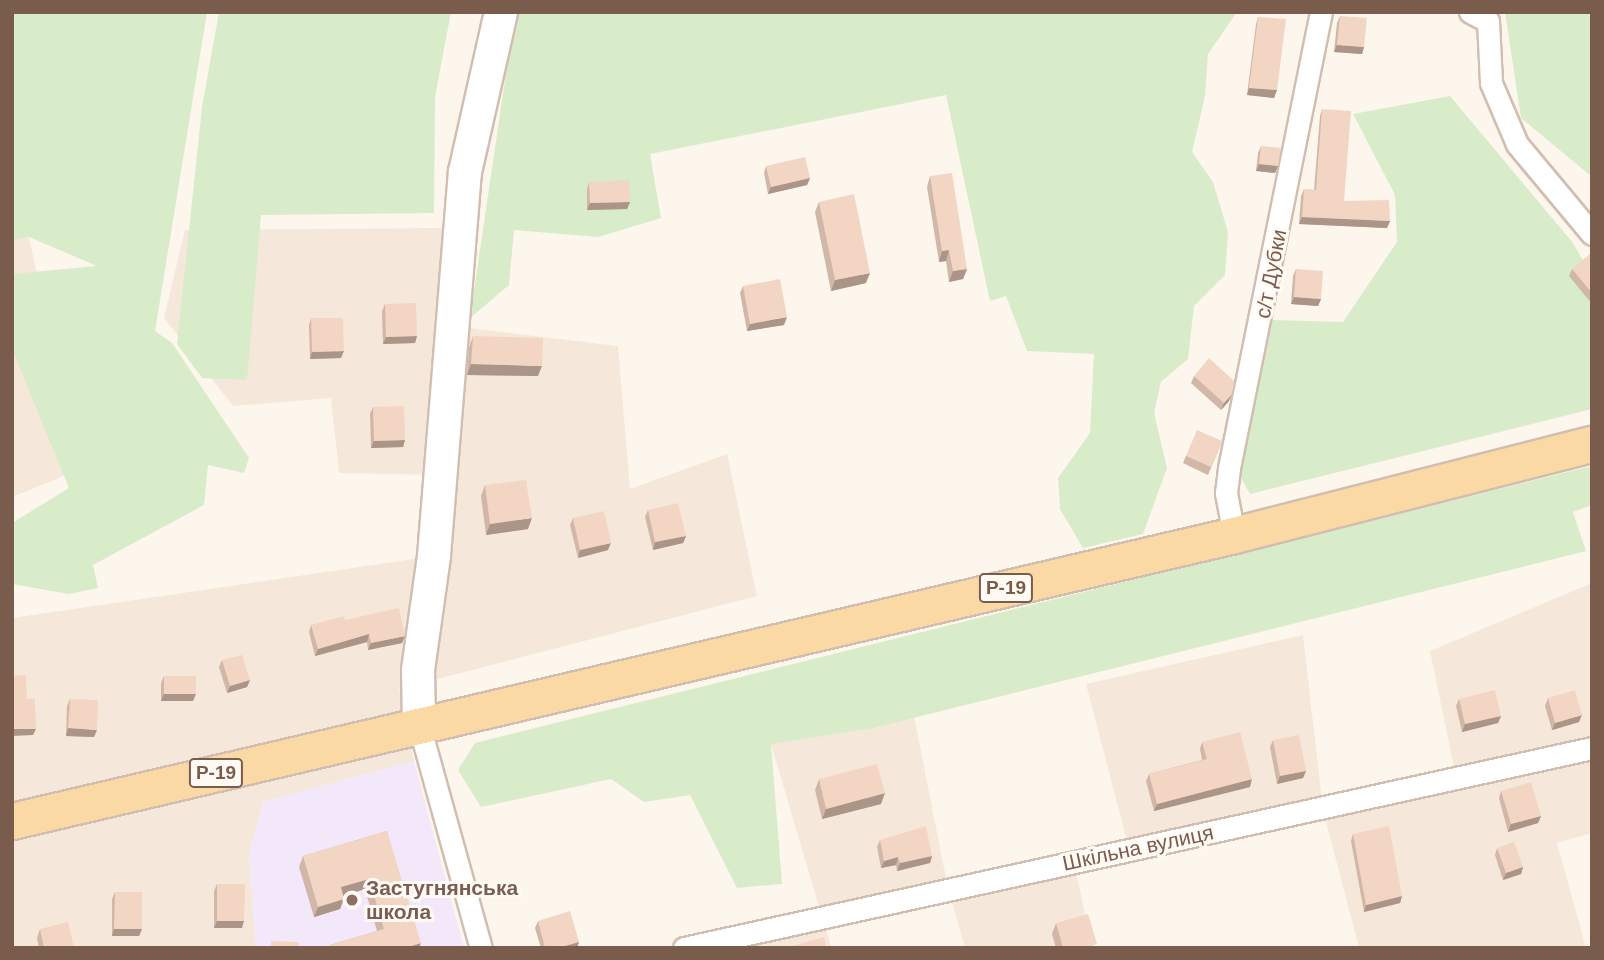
<!DOCTYPE html>
<meta charset="utf-8">
<style>
body{margin:0}
#map{position:relative;width:1604px;height:960px;overflow:hidden;background:#fdf6ec;font-family:Helvetica,sans-serif}
div>[style]{position:absolute}
.residential>*{inset:0;background:#f5e8da}
.education>*{inset:0;background:#f3e8fa}
.green>*{inset:0;background:#d8ecc9}
.roads{filter:drop-shadow(2px 0 #d1beb0) drop-shadow(-2px 0 #d1beb0) drop-shadow(0 2px #d1beb0) drop-shadow(0 -2px #d1beb0)}
.street>*{height:21px;margin:-10.5px;padding:0 10.5px;transform-origin:10.5px;border-radius:10.5px;background:#fff}
.secondary>*{height:32px;margin:-16px;padding:0 16px;transform-origin:16px;border-radius:16px;background:#fff}
.primary>*{height:35px;margin:-17.5px;padding:0 17.5px;transform-origin:17.5px;border-radius:17.5px;background:#fbd9a5}
.wall>*{inset:0;background:#d1b7a8}
.shaded-wall>*{inset:0;background:#aa9588}
.building>*{inset:0;background:#f3d5c3}
.dots>*{width:19px;height:19px;translate:-50% -50%;box-sizing:border-box;border:4px solid #fffaf3;border-radius:50%}
span{translate:-50% -50%;white-space:nowrap;text-align:center;line-height:1.15;-webkit-text-stroke:6px #fffaf3;paint-order:stroke}
.shield-label span{padding:2px 5px;background:#fffaf3;border:2px solid;border-radius:5px;-webkit-text-stroke-width:0}
.shield-label{font-size:19px;color:#7a5c4d;font-weight:700}
.street-label{font-size:21px;color:#7a5c4d}
.education-label{font-size:21px;color:#785e54;font-weight:700}
.left{translate:0 -50%;text-align:left}
.frame{position:absolute;inset:0;border:14px solid #7a5c4d;pointer-events:none}
</style>
<div id="map">
<div class="residential">
<i style="clip-path:polygon(444px 228px,453px 326px,618px 346px,630px 489px,727px 454px,757px 596px,399px 689px,414px 761px,263px 802px,249px 853px,256px 948px,12px 948px,12px 618px,434px 556px,441px 475px,339px 473px,331px 398px,233px 406px,164px 318px,185px 230px)"></i>
<i style="clip-path:polygon(29px 237px,79px 470px,12px 497px,12px 240px)"></i>
<i style="clip-path:polygon(1592px 583px,1592px 833px,1557px 843px,1586px 948px,1359px 948px,1323px 810px,1129px 849px,1086px 684px,1303px 635px,1323px 809px,1456px 777px,1430px 651px)"></i>
<i style="clip-path:polygon(912px 706px,948px 888px,1074px 861px,1092px 948px,965px 948px,948px 889px,822px 917px,832px 948px,684px 948px,822px 917px,771px 744px)"></i>
</div>
<div class="education">
<i style="clip-path:polygon(414px 761px,464px 948px,256px 948px,249px 853px,263px 802px)"></i>
</div>
<div class="green">
<i style="clip-path:polygon(12px 12px,207px 12px,155px 331px,172px 343px,249px 458px,244px 473px,208px 465px,204px 505px,93px 565px,98px 588px,69px 594px,12px 584px,12px 523px,69px 488px,12px 349px,12px 274px,97px 266px,29px 237px,12px 240px)"></i>
<i style="clip-path:polygon(219px 12px,451px 12px,435px 97px,434px 213px,261px 215px,247px 380px,202px 378px,177px 344px,202px 107px)"></i>
<i style="clip-path:polygon(515px 12px,1237px 12px,1208px 54px,1205px 96px,1192px 152px,1213px 182px,1228px 232px,1225px 275px,1194px 306px,1188px 359px,1161px 382px,1154px 413px,1167px 468px,1143px 534px,1083px 548px,1060px 509px,1058px 478px,1090px 433px,1094px 354px,1027px 351px,1006px 296px,990px 301px,946px 95px,650px 154px,661px 218px,598px 237px,514px 230px,509px 285px,470px 318px)"></i>
<i style="clip-path:polygon(1505px 12px,1592px 12px,1592px 177px,1521px 118px)"></i>
<i style="clip-path:polygon(1450px 96px,1573px 243px,1592px 276px,1592px 409px,1250px 494px,1237px 471px,1272px 320px,1343px 322px,1397px 242px,1395px 195px,1353px 114px)"></i>
<i style="clip-path:polygon(1592px 466px,1592px 505px,1573px 512px,1586px 551px,873px 728px,771px 744px,782px 884px,737px 888px,690px 795px,644px 802px,611px 779px,481px 807px,458px 770px,475px 743px)"></i>
</div>
<div class="roads">
<div class="street">
<i style="left:1470px;top:12px;width:20px;rotate:27deg"></i>
<i style="left:1488px;top:21px;width:62px;rotate:87.2deg"></i>
<i style="left:1491px;top:83px;width:66px;rotate:66.9deg"></i>
<i style="left:1517px;top:144px;width:117px;rotate:50.2deg"></i>
<i style="left:1234px;top:535px;width:43px;rotate:-100.8deg"></i>
<i style="left:1226px;top:493px;width:25px;rotate:-83deg"></i>
<i style="left:1229px;top:468px;width:465px;rotate:-78.6deg"></i>
<i style="left:419px;top:725px;width:231px;rotate:74.5deg"></i>
<i style="left:684px;top:948px;width:930px;rotate:-12.42deg"></i>
</div>
<div class="secondary">
<i style="left:419px;top:725px;width:55px;rotate:-91deg"></i>
<i style="left:418px;top:670px;width:115px;rotate:-82deg"></i>
<i style="left:434px;top:556px;width:385px;rotate:-85.4deg"></i>
<i style="left:465px;top:172px;width:164px;rotate:-77.3deg"></i>
</div>
<div class="primary">
<i style="left:12px;top:821px;width:1255px;rotate:-13.17deg"></i>
<i style="left:1234px;top:535px;width:369px;rotate:-14.3deg"></i>
</div>
</div>
<div class="wall">
<i style="clip-path:polygon(1340px 16px,1364px 47px,1362px 54px,1334px 52px,1337px 23px)"></i>
<i style="clip-path:polygon(1258px 17px,1277px 90px,1274px 98px,1247px 95px,1256px 24px)"></i>
<i style="clip-path:polygon(1322px 109px,1344px 201px,1390px 221px,1387px 228px,1299px 224px,1301px 196px,1304px 189px,1314px 190px,1320px 116px)"></i>
<i style="clip-path:polygon(1261px 146px,1278px 166px,1275px 173px,1256px 171px,1258px 153px)"></i>
<i style="clip-path:polygon(766px 166px,810px 178px,807px 185px,768px 194px,764px 173px)"></i>
<i style="clip-path:polygon(930px 176px,967px 269px,963px 279px,949px 282px,946px 261px,939px 262px,927px 187px)"></i>
<i style="clip-path:polygon(589px 182px,630px 202px,627px 209px,587px 210px,587px 189px)"></i>
<i style="clip-path:polygon(819px 202px,866px 283px,831px 291px,815px 212px)"></i>
<i style="clip-path:polygon(1592px 256px,1592px 304px,1569px 276px,1572px 269px)"></i>
<i style="clip-path:polygon(1296px 269px,1321px 299px,1318px 306px,1291px 304px,1293px 276px)"></i>
<i style="clip-path:polygon(743px 286px,784px 325px,747px 331px,740px 293px)"></i>
<i style="clip-path:polygon(385px 304px,417px 336px,415px 343px,383px 344px,382px 311px)"></i>
<i style="clip-path:polygon(311px 318px,341px 358px,310px 359px,309px 325px)"></i>
<i style="clip-path:polygon(473px 336px,538px 376px,467px 375px,469px 347px)"></i>
<i style="clip-path:polygon(1194px 376px,1229px 401px,1221px 410px,1191px 383px)"></i>
<i style="clip-path:polygon(373px 407px,405px 440px,403px 447px,371px 448px,370px 414px)"></i>
<i style="clip-path:polygon(1222px 441px,1208px 475px,1183px 463px,1186px 456px)"></i>
<i style="clip-path:polygon(485px 485px,528px 529px,486px 535px,481px 496px)"></i>
<i style="clip-path:polygon(648px 510px,686px 536px,683px 543px,653px 550px,645px 517px)"></i>
<i style="clip-path:polygon(573px 518px,608px 550px,578px 558px,570px 525px)"></i>
<i style="clip-path:polygon(345px 620px,402px 643px,368px 650px,367px 642px,315px 656px,309px 632px,311px 625px)"></i>
<i style="clip-path:polygon(222px 660px,250px 680px,247px 687px,227px 693px,219px 667px)"></i>
<i style="clip-path:polygon(164px 676px,193px 701px,161px 701px,161px 683px)"></i>
<i style="clip-path:polygon(1548px 698px,1579px 722px,1552px 730px,1545px 706px)"></i>
<i style="clip-path:polygon(70px 699px,94px 737px,66px 736px,67px 706px)"></i>
<i style="clip-path:polygon(1459px 699px,1501px 716px,1498px 723px,1462px 732px,1456px 706px)"></i>
<i style="clip-path:polygon(1273px 740px,1306px 771px,1303px 778px,1277px 784px,1270px 747px)"></i>
<i style="clip-path:polygon(1202px 742px,1250px 787px,1154px 811px,1146px 781px,1149px 774px,1202px 760px,1200px 749px)"></i>
<i style="clip-path:polygon(819px 779px,881px 804px,822px 819px,815px 790px)"></i>
<i style="clip-path:polygon(1501px 791px,1541px 816px,1538px 823px,1508px 832px,1499px 798px)"></i>
<i style="clip-path:polygon(387px 831px,419px 948px,329px 948px,330px 945px,377px 931px,365px 889px,343px 896px,340px 909px,314px 917px,299px 867px,303px 856px)"></i>
<i style="clip-path:polygon(1353px 834px,1402px 896px,1400px 903px,1364px 912px,1351px 841px)"></i>
<i style="clip-path:polygon(880px 840px,932px 856px,930px 863px,897px 871px,896px 865px,881px 868px,877px 847px)"></i>
<i style="clip-path:polygon(1497px 848px,1523px 867px,1521px 874px,1503px 880px,1495px 855px)"></i>
<i style="clip-path:polygon(217px 884px,242px 928px,214px 928px,214px 891px)"></i>
<i style="clip-path:polygon(115px 892px,142px 929px,139px 936px,112px 936px,112px 899px)"></i>
<i style="clip-path:polygon(538px 921px,579px 942px,577px 948px,541px 948px,535px 928px)"></i>
<i style="clip-path:polygon(1056px 923px,1096px 948px,1056px 948px,1052px 934px)"></i>
<i style="clip-path:polygon(40px 929px,74px 948px,39px 948px,37px 938px)"></i>
</div>
<div class="shaded-wall">
<i style="clip-path:polygon(1337px 45px,1364px 47px,1362px 54px,1334px 52px)"></i>
<i style="clip-path:polygon(1249px 88px,1277px 90px,1274px 98px,1247px 95px)"></i>
<i style="clip-path:polygon(1259px 164px,1278px 166px,1275px 173px,1256px 171px)"></i>
<i style="clip-path:polygon(810px 178px,807px 185px,768px 194px,771px 187px)"></i>
<i style="clip-path:polygon(630px 202px,627px 209px,587px 210px,590px 203px)"></i>
<i style="clip-path:polygon(1302px 217px,1390px 221px,1387px 228px,1299px 224px)"></i>
<i style="clip-path:polygon(949px 250px,946px 261px,939px 262px,942px 251px)"></i>
<i style="clip-path:polygon(967px 269px,963px 279px,949px 282px,953px 271px)"></i>
<i style="clip-path:polygon(870px 273px,866px 283px,831px 291px,835px 280px)"></i>
<i style="clip-path:polygon(1294px 297px,1321px 299px,1318px 306px,1291px 304px)"></i>
<i style="clip-path:polygon(787px 317px,784px 325px,747px 331px,750px 324px)"></i>
<i style="clip-path:polygon(417px 336px,415px 343px,383px 344px,386px 337px)"></i>
<i style="clip-path:polygon(344px 351px,341px 358px,310px 359px,312px 352px)"></i>
<i style="clip-path:polygon(471px 364px,542px 366px,538px 376px,467px 375px)"></i>
<i style="clip-path:polygon(1232px 394px,1229px 401px,1221px 410px,1224px 403px)"></i>
<i style="clip-path:polygon(405px 440px,403px 447px,371px 448px,374px 441px)"></i>
<i style="clip-path:polygon(532px 518px,528px 529px,486px 535px,490px 524px)"></i>
<i style="clip-path:polygon(686px 536px,683px 543px,653px 550px,655px 542px)"></i>
<i style="clip-path:polygon(611px 543px,608px 550px,578px 558px,580px 550px)"></i>
<i style="clip-path:polygon(369px 634px,367px 642px,315px 656px,318px 649px)"></i>
<i style="clip-path:polygon(405px 636px,402px 643px,368px 650px,371px 643px)"></i>
<i style="clip-path:polygon(250px 680px,247px 687px,227px 693px,230px 686px)"></i>
<i style="clip-path:polygon(164px 694px,196px 694px,193px 701px,161px 701px)"></i>
<i style="clip-path:polygon(1582px 715px,1579px 722px,1552px 730px,1555px 723px)"></i>
<i style="clip-path:polygon(1501px 716px,1498px 723px,1462px 732px,1465px 724px)"></i>
<i style="clip-path:polygon(68px 728px,97px 730px,94px 737px,66px 736px)"></i>
<i style="clip-path:polygon(12px 729px,36px 729px,33px 735px,12px 736px)"></i>
<i style="clip-path:polygon(1306px 771px,1303px 778px,1277px 784px,1280px 776px)"></i>
<i style="clip-path:polygon(1252px 779px,1250px 787px,1154px 811px,1157px 804px)"></i>
<i style="clip-path:polygon(885px 793px,881px 804px,822px 819px,826px 809px)"></i>
<i style="clip-path:polygon(1541px 816px,1538px 823px,1508px 832px,1511px 824px)"></i>
<i style="clip-path:polygon(932px 856px,930px 863px,897px 871px,900px 863px)"></i>
<i style="clip-path:polygon(898px 857px,896px 865px,881px 868px,884px 861px)"></i>
<i style="clip-path:polygon(1523px 867px,1521px 874px,1503px 880px,1506px 873px)"></i>
<i style="clip-path:polygon(369px 879px,365px 889px,337px 898px,341px 887px)"></i>
<i style="clip-path:polygon(1402px 896px,1400px 903px,1364px 912px,1366px 905px)"></i>
<i style="clip-path:polygon(344px 899px,340px 909px,314px 917px,318px 907px)"></i>
<i style="clip-path:polygon(217px 921px,244px 921px,242px 928px,214px 928px)"></i>
<i style="clip-path:polygon(114px 929px,142px 929px,139px 936px,112px 936px)"></i>
<i style="clip-path:polygon(579px 942px,577px 948px,558px 948px)"></i>
<i style="clip-path:polygon(421px 943px,419px 948px,405px 948px)"></i>
</div>
<div class="building">
<i style="clip-path:polygon(1340px 16px,1367px 18px,1364px 47px,1337px 45px)"></i>
<i style="clip-path:polygon(1258px 17px,1286px 19px,1277px 90px,1249px 88px)"></i>
<i style="clip-path:polygon(1322px 109px,1351px 111px,1344px 201px,1389px 200px,1390px 221px,1302px 217px,1304px 189px,1316px 190px)"></i>
<i style="clip-path:polygon(1261px 146px,1281px 148px,1278px 166px,1259px 164px)"></i>
<i style="clip-path:polygon(805px 157px,810px 178px,771px 187px,766px 166px)"></i>
<i style="clip-path:polygon(952px 173px,967px 269px,953px 271px,949px 250px,942px 251px,930px 176px)"></i>
<i style="clip-path:polygon(629px 180px,630px 202px,590px 203px,589px 182px)"></i>
<i style="clip-path:polygon(854px 194px,870px 273px,835px 280px,819px 202px)"></i>
<i style="clip-path:polygon(1590px 254px,1592px 256px,1592px 293px,1572px 269px)"></i>
<i style="clip-path:polygon(1296px 269px,1323px 271px,1321px 299px,1294px 297px)"></i>
<i style="clip-path:polygon(780px 279px,787px 317px,750px 324px,743px 286px)"></i>
<i style="clip-path:polygon(416px 303px,417px 336px,386px 337px,385px 304px)"></i>
<i style="clip-path:polygon(311px 318px,343px 318px,344px 351px,312px 352px)"></i>
<i style="clip-path:polygon(473px 336px,543px 338px,542px 366px,471px 364px)"></i>
<i style="clip-path:polygon(1209px 358px,1234px 381px,1232px 394px,1224px 403px,1194px 376px)"></i>
<i style="clip-path:polygon(404px 406px,405px 440px,374px 441px,373px 407px)"></i>
<i style="clip-path:polygon(1197px 430px,1222px 441px,1211px 467px,1186px 456px)"></i>
<i style="clip-path:polygon(526px 480px,532px 518px,490px 524px,485px 485px)"></i>
<i style="clip-path:polygon(678px 503px,686px 536px,655px 542px,648px 510px)"></i>
<i style="clip-path:polygon(604px 511px,611px 543px,580px 550px,573px 518px)"></i>
<i style="clip-path:polygon(399px 608px,405px 636px,371px 643px,369px 634px,318px 649px,311px 625px,344px 616px,345px 620px)"></i>
<i style="clip-path:polygon(242px 655px,250px 680px,230px 686px,222px 660px)"></i>
<i style="clip-path:polygon(26px 675px,27px 699px,35px 699px,36px 729px,12px 729px,12px 676px)"></i>
<i style="clip-path:polygon(164px 676px,196px 676px,196px 694px,164px 694px)"></i>
<i style="clip-path:polygon(1495px 690px,1501px 716px,1465px 724px,1459px 699px)"></i>
<i style="clip-path:polygon(1575px 690px,1582px 715px,1555px 723px,1548px 698px)"></i>
<i style="clip-path:polygon(70px 699px,98px 700px,97px 730px,68px 728px)"></i>
<i style="clip-path:polygon(1240px 732px,1252px 779px,1157px 804px,1149px 774px,1207px 759px,1202px 742px)"></i>
<i style="clip-path:polygon(1299px 735px,1306px 771px,1280px 776px,1273px 740px)"></i>
<i style="clip-path:polygon(877px 764px,885px 793px,826px 809px,819px 779px)"></i>
<i style="clip-path:polygon(1531px 782px,1541px 816px,1511px 824px,1501px 791px)"></i>
<i style="clip-path:polygon(926px 826px,932px 856px,900px 863px,898px 857px,884px 861px,880px 840px)"></i>
<i style="clip-path:polygon(1389px 826px,1402px 896px,1366px 905px,1353px 834px)"></i>
<i style="clip-path:polygon(387px 831px,421px 943px,405px 948px,331px 948px,330px 945px,384px 929px,369px 879px,341px 887px,344px 899px,318px 907px,303px 856px)"></i>
<i style="clip-path:polygon(1514px 842px,1523px 867px,1506px 873px,1497px 848px)"></i>
<i style="clip-path:polygon(217px 884px,245px 884px,244px 921px,217px 921px)"></i>
<i style="clip-path:polygon(115px 892px,142px 892px,142px 929px,114px 929px)"></i>
<i style="clip-path:polygon(570px 911px,579px 942px,558px 948px,545px 948px,538px 921px)"></i>
<i style="clip-path:polygon(1088px 914px,1097px 944px,1085px 948px,1063px 948px,1056px 923px)"></i>
<i style="clip-path:polygon(68px 922px,74px 948px,44px 948px,40px 929px)"></i>
<i style="clip-path:polygon(824px 937px,827px 948px,792px 948px,792px 946px)"></i>
<i style="clip-path:polygon(271px 941px,299px 942px,299px 948px,271px 948px)"></i>
</div>
<div class="dots">
<i style="left:352px;top:900px;background:#8d6e63"></i>
</div>
<div class="shield-label">
<span style="left:1006px;top:588px">Р-19</span>
<span style="left:216px;top:773px">Р-19</span>
</div>
<div class="street-label">
<span style="left:1271px;top:274px;rotate:-79deg">с/т Дубки</span>
<span style="left:1138px;top:848px;rotate:-12deg">Шкільна вулиця</span>
</div>
<div class="education-label">
<span class="left" style="left:366px;top:900px">Застугнянська<br>школа</span>
</div>
<div class="frame"></div>
</div>
